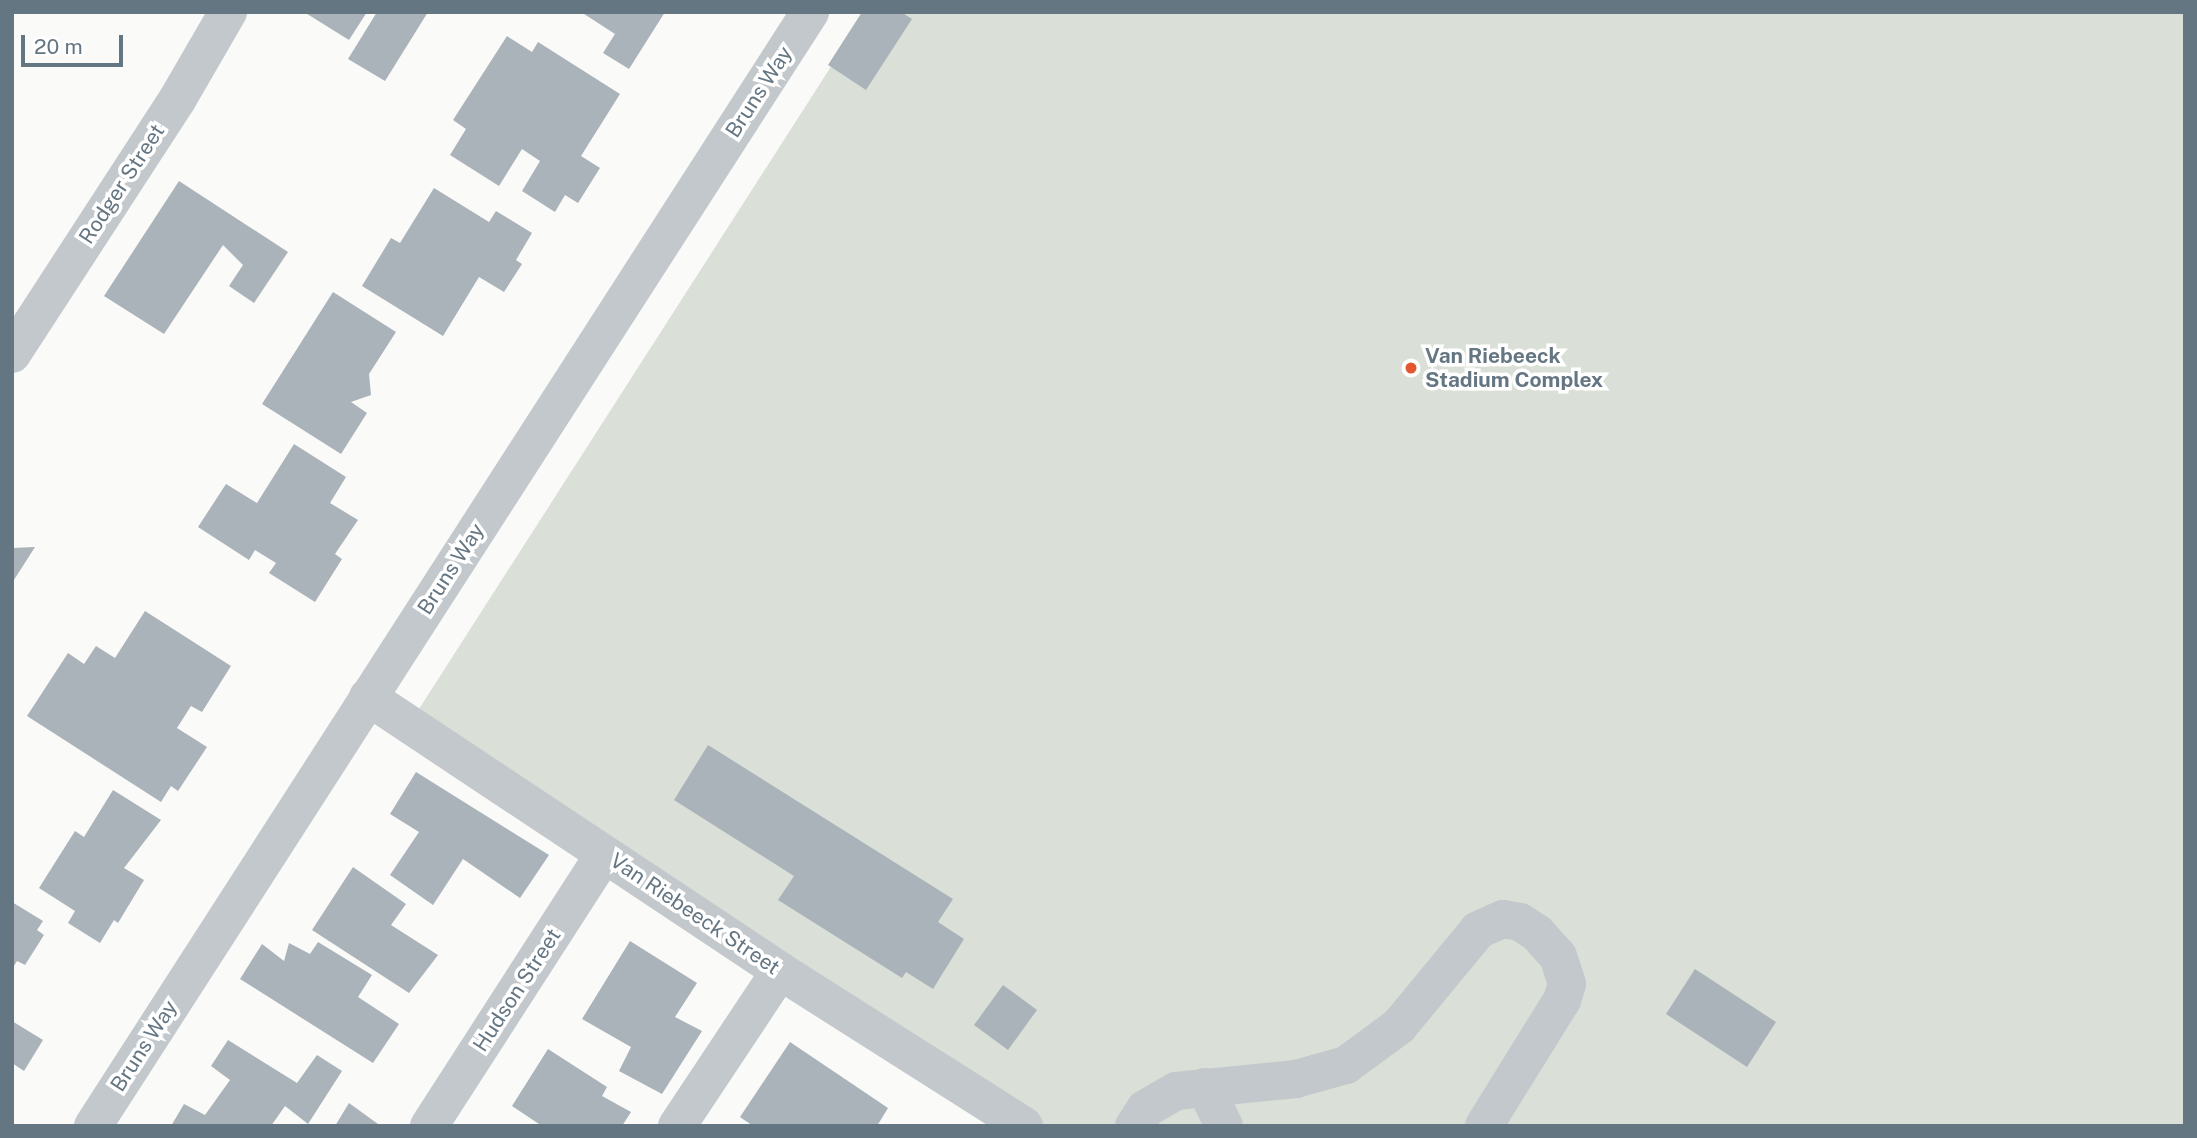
<!DOCTYPE html>
<style>
body{margin:0}
#map{position:relative;width:2197px;height:1138px;overflow:hidden;background:#fafaf8;font-family:"Public Sans",sans-serif}
div>[style]{position:absolute}
.green>*{inset:0;background:#dadfd7}
.building>*{inset:0;background:#aab3b9}
.minor>*{height:38px;margin:-19px;padding:0 19px;transform-origin:19px;border-radius:19px;background:#c3c8cc}
.dots>*{width:19px;height:19px;translate:-50% -50%;box-sizing:border-box;border:4px solid #fff;border-radius:50%}
span{translate:-50% -50%;white-space:nowrap;text-align:center;line-height:1.15;-webkit-text-stroke:7px #fff;paint-order:stroke}
.street-label{font-size:21px;color:#657683}
.poi-label{font-size:21px;color:#657683;font-weight:700}
.left{translate:0 -50%;text-align:left}
.frame{position:absolute;inset:0;border:14px solid #657683;pointer-events:none}
.scale{position:absolute;left:21px;top:35px;width:102px;height:32px;box-sizing:border-box;border:4px solid #657683;border-top:0;padding-left:9px;font-size:21px;line-height:24px;white-space:nowrap;color:#657683;-webkit-text-stroke:5px #fff;paint-order:stroke}
</style>
<div id="map">
<div class="green">
<i style="clip-path:polygon(866px 12px,2185px 12px,2185px 1126px,1034px 1126px,410px 723px)"></i>
</div>
<div class="building">
<i style="clip-path:polygon(304px 12px,367px 12px,349px 40px)"></i>
<i style="clip-path:polygon(377px 12px,428px 12px,385px 81px,348px 59px)"></i>
<i style="clip-path:polygon(581px 12px,665px 12px,629px 69px,603px 53px,615px 34px)"></i>
<i style="clip-path:polygon(862px 12px,901px 12px,912px 19px,866px 90px,828px 65px)"></i>
<i style="clip-path:polygon(507px 36px,532px 52px,538px 42px,620px 94px,581px 156px,600px 168px,578px 203px,565px 195px,555px 212px,522px 191px,540px 161px,522px 149px,499px 186px,450px 155px,466px 129px,453px 120px)"></i>
<i style="clip-path:polygon(179px 181px,288px 252px,254px 303px,229px 286px,243px 265px,223px 245px,164px 334px,104px 296px)"></i>
<i style="clip-path:polygon(434px 188px,489px 222px,496px 211px,532px 233px,516px 260px,522px 264px,504px 292px,479px 277px,443px 336px,362px 286px,391px 238px,400px 243px)"></i>
<i style="clip-path:polygon(333px 292px,396px 332px,369px 374px,371px 395px,351px 402px,367px 413px,341px 454px,262px 404px)"></i>
<i style="clip-path:polygon(294px 444px,346px 477px,330px 503px,358px 520px,335px 554px,342px 559px,315px 602px,269px 573px,276px 563px,255px 550px,249px 560px,198px 527px,226px 484px,257px 503px)"></i>
<i style="clip-path:polygon(35px 547px,12px 583px,12px 548px)"></i>
<i style="clip-path:polygon(145px 611px,231px 666px,202px 712px,191px 706px,177px 728px,207px 747px,178px 791px,171px 786px,161px 802px,27px 716px,68px 653px,84px 664px,96px 646px,115px 658px)"></i>
<i style="clip-path:polygon(708px 745px,953px 899px,938px 922px,964px 939px,933px 989px,906px 972px,902px 978px,778px 900px,794px 876px,674px 800px)"></i>
<i style="clip-path:polygon(416px 772px,549px 855px,520px 898px,463px 859px,433px 905px,390px 875px,419px 832px,390px 814px)"></i>
<i style="clip-path:polygon(113px 790px,161px 820px,124px 868px,144px 880px,118px 923px,114px 920px,100px 943px,68px 923px,75px 911px,39px 888px,75px 831px,84px 837px)"></i>
<i style="clip-path:polygon(353px 867px,406px 904px,391px 925px,438px 955px,409px 993px,312px 930px)"></i>
<i style="clip-path:polygon(12px 902px,43px 921px,37px 930px,44px 935px,25px 965px,17px 961px,12px 969px)"></i>
<i style="clip-path:polygon(630px 941px,697px 983px,675px 1017px,702px 1031px,662px 1094px,619px 1071px,631px 1047px,582px 1019px)"></i>
<i style="clip-path:polygon(318px 942px,372px 975px,358px 997px,399px 1024px,373px 1063px,240px 979px,262px 944px,284px 961px,289px 943px,310px 954px)"></i>
<i style="clip-path:polygon(1695px 969px,1776px 1022px,1747px 1067px,1666px 1014px)"></i>
<i style="clip-path:polygon(1003px 985px,1037px 1010px,1008px 1050px,974px 1025px)"></i>
<i style="clip-path:polygon(12px 1021px,43px 1040px,24px 1071px,12px 1063px)"></i>
<i style="clip-path:polygon(228px 1040px,297px 1083px,317px 1055px,342px 1071px,308px 1124px,285px 1106px,271px 1126px,171px 1126px,184px 1104px,205px 1115px,230px 1080px,211px 1066px)"></i>
<i style="clip-path:polygon(790px 1042px,888px 1108px,877px 1126px,753px 1126px,740px 1117px)"></i>
<i style="clip-path:polygon(548px 1049px,607px 1087px,602px 1096px,631px 1112px,622px 1126px,542px 1126px,512px 1106px)"></i>
<i style="clip-path:polygon(349px 1103px,378px 1124px,377px 1126px,335px 1126px)"></i>
</div>
<div class="minor">
<i style="left:12px;top:354px;width:303px;rotate:-57deg"></i>
<i style="left:177px;top:100px;width:102px;rotate:-59.9deg"></i>
<i style="left:368px;top:697px;width:495px;rotate:33.6deg"></i>
<i style="left:780px;top:971px;width:289px;rotate:32.4deg"></i>
<i style="left:1205px;top:1087px;width:43px;rotate:64deg"></i>
<i style="left:93px;top:1126px;width:1325px;rotate:-57.23deg"></i>
<i style="left:429px;top:1126px;width:323px;rotate:-57.2deg"></i>
<i style="left:677px;top:1126px;width:186px;rotate:-56.4deg"></i>
<i style="left:1134px;top:1126px;width:20px;rotate:-57deg"></i>
<i style="left:1145px;top:1109px;width:36px;rotate:-30deg"></i>
<i style="left:1176px;top:1091px;width:121px;rotate:-5.7deg"></i>
<i style="left:1296px;top:1079px;width:52px;rotate:-15.6deg"></i>
<i style="left:1346px;top:1065px;width:66px;rotate:-36.3deg"></i>
<i style="left:1399px;top:1026px;width:124px;rotate:-50.5deg"></i>
<i style="left:1478px;top:930px;width:27px;rotate:-24deg"></i>
<i style="left:1503px;top:919px;width:17px;rotate:10deg"></i>
<i style="left:1520px;top:922px;width:20px;rotate:33deg"></i>
<i style="left:1537px;top:933px;width:31px;rotate:48deg"></i>
<i style="left:1558px;top:956px;width:29px;rotate:72deg"></i>
<i style="left:1567px;top:984px;width:17px;rotate:107deg"></i>
<i style="left:1562px;top:1000px;width:148px;rotate:121.8deg"></i>
</div>
<div class="dots">
<i style="left:1411px;top:368px;background:#e4572e"></i>
</div>
<div class="street-label">
<span style="left:759px;top:92px;rotate:-57deg">Bruns Way</span>
<span style="left:122px;top:184px;rotate:-57deg">Rodger Street</span>
<span style="left:451px;top:569px;rotate:-57deg">Bruns Way</span>
<span style="left:695px;top:914px;rotate:34deg">Van Riebeeck Street</span>
<span style="left:517px;top:990px;rotate:-57deg">Hudson Street</span>
<span style="left:144px;top:1046px;rotate:-57deg">Bruns Way</span>
</div>
<div class="poi-label">
<span class="left" style="left:1425px;top:368px">Van Riebeeck<br>Stadium Complex</span>
</div>
<div class="frame"></div>
<div class="scale">20 m</div>
</div>
